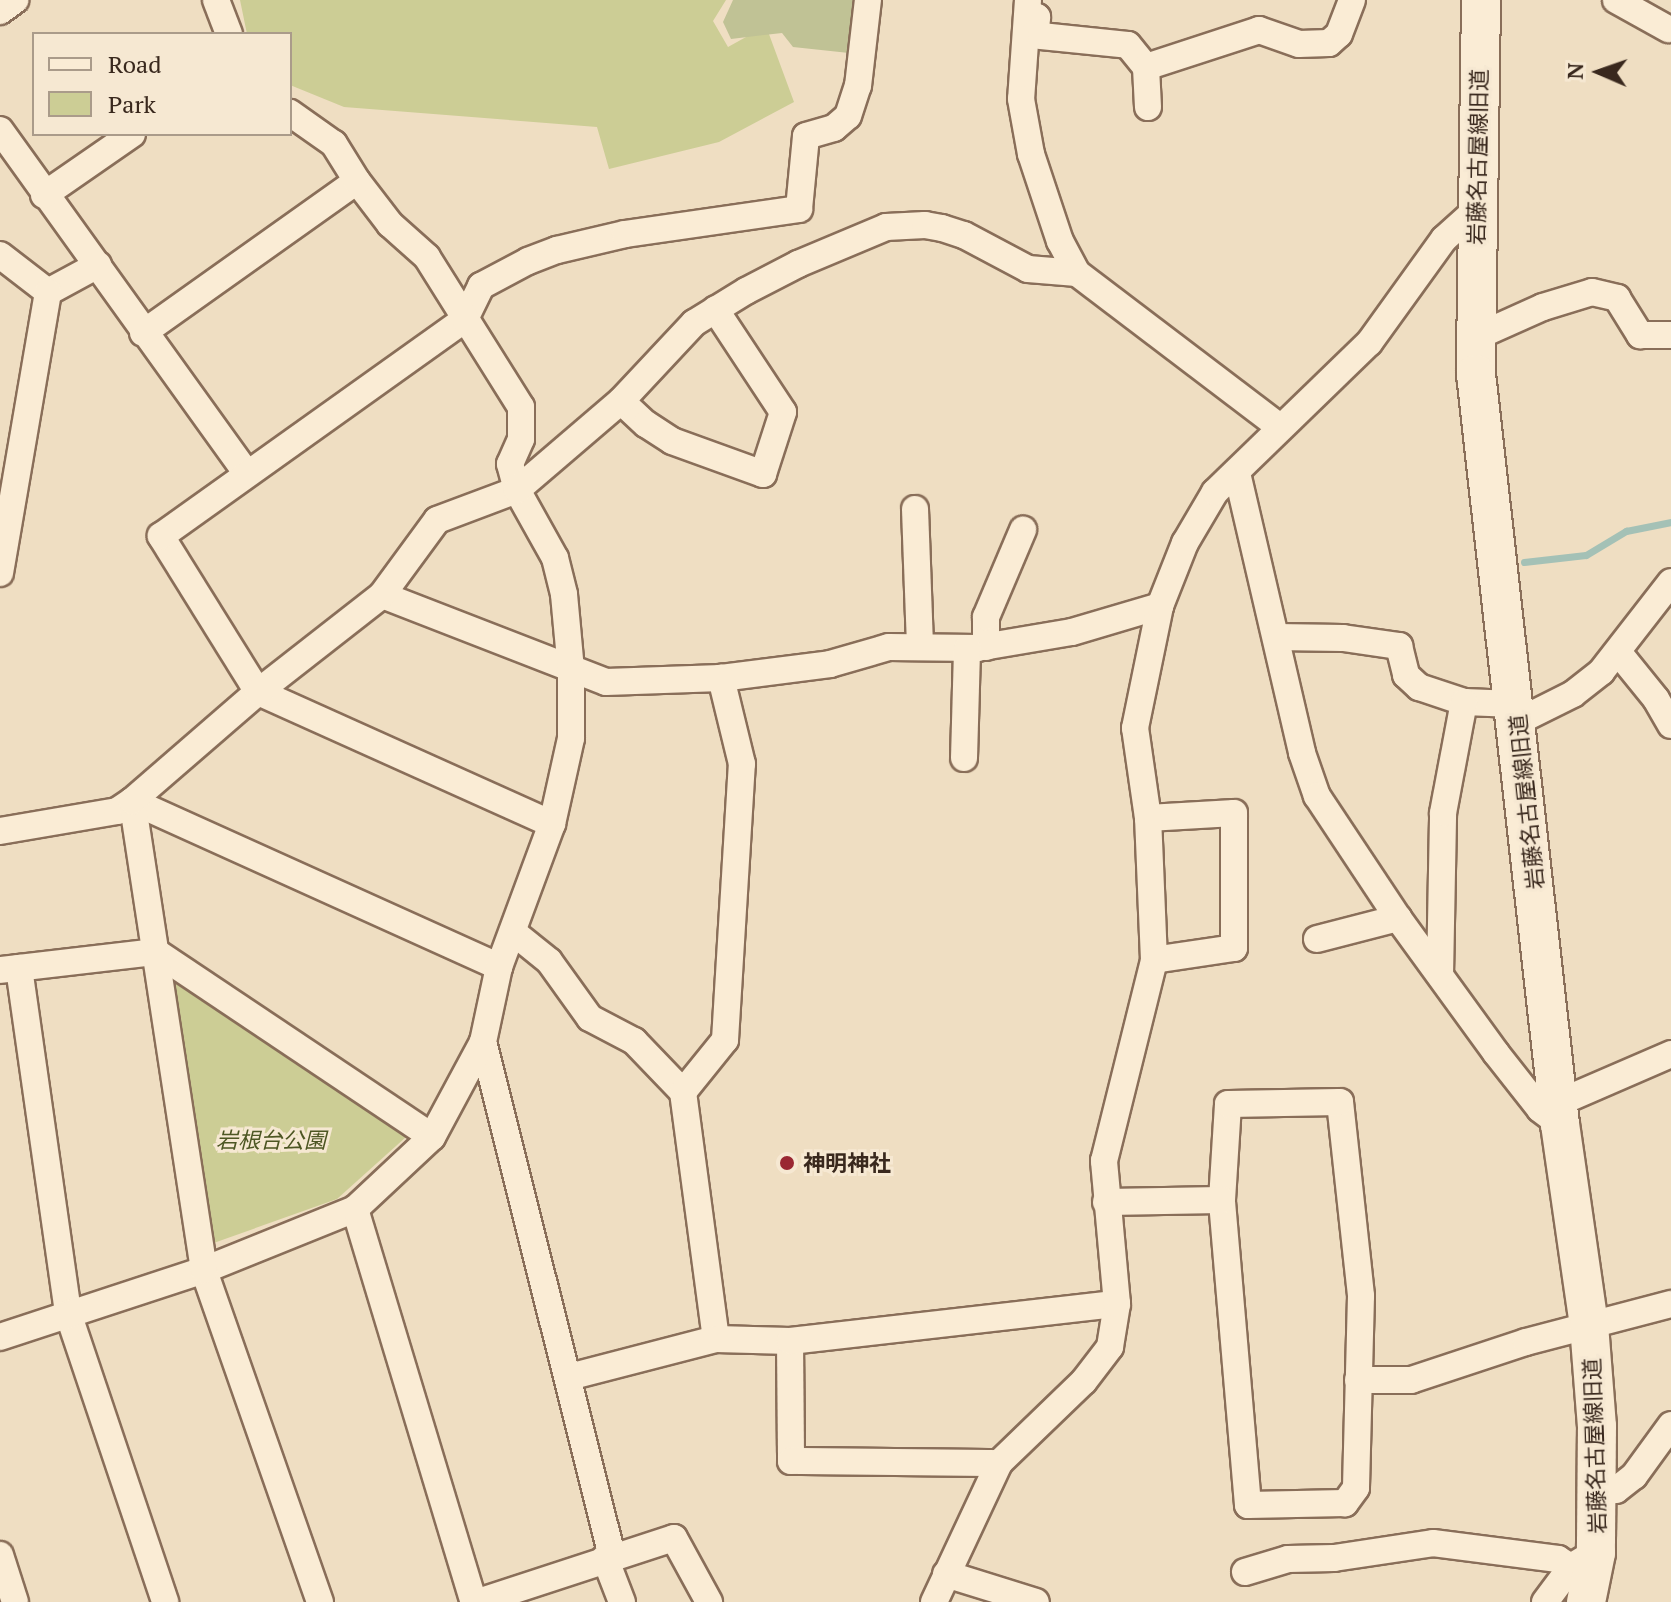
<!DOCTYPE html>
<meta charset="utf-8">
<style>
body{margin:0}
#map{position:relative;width:1671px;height:1602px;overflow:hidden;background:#efdec2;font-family:"PT Serif","Noto Sans JP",serif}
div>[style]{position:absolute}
.green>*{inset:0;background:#cccd95}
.cemetery>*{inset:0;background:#c0c295}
.stream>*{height:7px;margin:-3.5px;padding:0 3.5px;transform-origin:3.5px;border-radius:3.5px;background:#a4c1b6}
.roads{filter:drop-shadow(2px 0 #896e59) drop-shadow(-2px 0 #896e59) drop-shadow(0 2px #896e59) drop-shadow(0 -2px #896e59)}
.street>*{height:26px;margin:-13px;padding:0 13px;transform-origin:13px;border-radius:13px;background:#faecd5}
.secondary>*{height:38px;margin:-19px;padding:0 19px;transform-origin:19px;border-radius:19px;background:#faecd5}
.dots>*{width:22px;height:22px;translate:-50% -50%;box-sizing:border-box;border:4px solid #f6e8d2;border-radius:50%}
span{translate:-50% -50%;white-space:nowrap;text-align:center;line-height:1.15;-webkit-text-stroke:6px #f6e8d2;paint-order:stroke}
.street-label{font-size:22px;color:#39281d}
.park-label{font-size:22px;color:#4d5623;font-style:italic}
.poi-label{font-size:22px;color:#39281d;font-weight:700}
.left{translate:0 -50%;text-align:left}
.legend{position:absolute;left:32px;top:32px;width:260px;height:104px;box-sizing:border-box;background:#f6e8d2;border:2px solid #aa9b8a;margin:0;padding:10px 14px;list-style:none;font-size:24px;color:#39281d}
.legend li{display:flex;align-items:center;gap:16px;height:40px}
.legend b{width:40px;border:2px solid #aa9b8a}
.north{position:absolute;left:1559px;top:32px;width:80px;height:80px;-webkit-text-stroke:6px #f6e8d2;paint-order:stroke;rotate:272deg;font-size:22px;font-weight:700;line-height:32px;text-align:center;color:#39281d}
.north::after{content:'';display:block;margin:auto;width:28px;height:36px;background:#39281d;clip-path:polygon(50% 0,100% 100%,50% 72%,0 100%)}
</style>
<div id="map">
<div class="green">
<i style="clip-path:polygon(240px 0,726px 0,713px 21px,728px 47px,766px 26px,794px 102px,719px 142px,609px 169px,597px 127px,344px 107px,290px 85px,290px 34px,247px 34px)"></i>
<i style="clip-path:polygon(163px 975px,406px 1137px,337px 1199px,208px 1245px)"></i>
</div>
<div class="cemetery">
<i style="clip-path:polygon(733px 0,856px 0,849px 53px,793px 47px,782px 33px,731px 39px,723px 22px)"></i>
</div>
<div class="stream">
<i style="left:1524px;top:562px;width:62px;rotate:-6.4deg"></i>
<i style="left:1586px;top:555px;width:47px;rotate:-31deg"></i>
<i style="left:1626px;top:531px;width:46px;rotate:-11.3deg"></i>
</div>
<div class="roads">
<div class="street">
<i style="left:216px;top:0;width:36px;rotate:69deg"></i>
<i style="left:1028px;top:0;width:99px;rotate:94deg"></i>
<i style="left:1021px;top:99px;width:56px;rotate:79.7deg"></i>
<i style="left:1031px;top:154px;width:92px;rotate:71.6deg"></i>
<i style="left:1060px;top:241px;width:36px;rotate:62deg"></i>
<i style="left:1077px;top:273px;width:255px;rotate:37.2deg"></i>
<i style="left:1616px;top:0;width:60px;rotate:29.1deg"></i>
<i style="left:0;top:11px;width:19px;rotate:-36deg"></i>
<i style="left:1028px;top:13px;width:10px;rotate:24deg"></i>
<i style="left:1037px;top:17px;width:15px;rotate:94deg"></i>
<i style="left:1036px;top:32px;width:6px;rotate:39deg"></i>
<i style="left:1041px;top:36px;width:87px;rotate:5.9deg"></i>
<i style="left:1128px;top:45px;width:28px;rotate:51deg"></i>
<i style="left:1148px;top:107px;width:40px;rotate:-92.9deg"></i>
<i style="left:1146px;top:67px;width:119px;rotate:-18.1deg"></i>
<i style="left:1259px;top:30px;width:42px;rotate:19.3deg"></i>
<i style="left:1299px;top:44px;width:30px;rotate:-2deg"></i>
<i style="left:1329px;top:43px;width:13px;rotate:-42deg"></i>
<i style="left:1339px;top:34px;width:36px;rotate:-69deg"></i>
<i style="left:0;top:130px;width:421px;rotate:54.3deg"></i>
<i style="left:44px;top:195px;width:107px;rotate:-34.7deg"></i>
<i style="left:0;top:255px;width:61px;rotate:37.6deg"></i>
<i style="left:48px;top:292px;width:57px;rotate:-28.4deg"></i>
<i style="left:143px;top:333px;width:262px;rotate:-35.4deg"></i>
<i style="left:1476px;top:337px;width:73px;rotate:-24.1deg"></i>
<i style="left:1543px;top:307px;width:51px;rotate:-17deg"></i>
<i style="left:1592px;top:292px;width:26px;rotate:13deg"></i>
<i style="left:1617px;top:298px;width:44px;rotate:58.1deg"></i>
<i style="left:1640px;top:335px;width:31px"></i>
<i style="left:621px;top:401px;width:34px;rotate:43deg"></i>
<i style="left:646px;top:424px;width:31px;rotate:33deg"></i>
<i style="left:672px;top:441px;width:97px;rotate:19.9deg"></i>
<i style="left:763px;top:474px;width:65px;rotate:-72.1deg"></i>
<i style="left:783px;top:412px;width:123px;rotate:-123.4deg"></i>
<i style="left:1237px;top:473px;width:287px;rotate:76.9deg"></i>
<i style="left:1302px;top:753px;width:46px;rotate:70.8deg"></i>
<i style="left:1317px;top:796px;width:146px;rotate:56.4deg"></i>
<i style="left:1398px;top:918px;width:167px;rotate:54deg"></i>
<i style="left:1496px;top:1053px;width:71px;rotate:51.8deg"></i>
<i style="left:1540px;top:1109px;width:25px;rotate:37deg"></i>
<i style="left:915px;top:509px;width:138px;rotate:87.9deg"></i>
<i style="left:0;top:573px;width:285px;rotate:-80.3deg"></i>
<i style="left:382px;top:595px;width:240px;rotate:21.2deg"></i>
<i style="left:606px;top:682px;width:115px;rotate:-2deg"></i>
<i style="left:721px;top:678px;width:110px;rotate:-7.3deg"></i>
<i style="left:830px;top:664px;width:61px;rotate:-16.1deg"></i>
<i style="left:889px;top:647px;width:88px;rotate:0.7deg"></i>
<i style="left:977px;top:648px;width:96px;rotate:-9.6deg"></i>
<i style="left:1072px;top:632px;width:92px;rotate:-16.5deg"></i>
<i style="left:1276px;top:637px;width:67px;rotate:0.9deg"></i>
<i style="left:1343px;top:638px;width:57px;rotate:8.1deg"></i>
<i style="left:1399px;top:646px;width:30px;rotate:76deg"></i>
<i style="left:1406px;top:675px;width:18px;rotate:43deg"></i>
<i style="left:1419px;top:687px;width:47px;rotate:18.4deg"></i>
<i style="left:1464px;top:702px;width:51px;rotate:2.2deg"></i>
<i style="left:986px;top:647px;width:30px;rotate:-90deg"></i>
<i style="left:986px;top:617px;width:95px;rotate:-67deg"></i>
<i style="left:1618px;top:652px;width:60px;rotate:51deg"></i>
<i style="left:1656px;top:699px;width:30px;rotate:60deg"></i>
<i style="left:1517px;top:722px;width:63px;rotate:-26.6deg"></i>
<i style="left:1573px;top:694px;width:36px;rotate:-38deg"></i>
<i style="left:1601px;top:672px;width:114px;rotate:-52.1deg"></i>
<i style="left:964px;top:758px;width:110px;rotate:-88.4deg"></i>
<i style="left:1148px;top:818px;width:86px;rotate:-3.3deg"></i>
<i style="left:1234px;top:813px;width:135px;rotate:90deg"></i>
<i style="left:1234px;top:948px;width:81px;rotate:171.5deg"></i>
<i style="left:552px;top:824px;width:322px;rotate:-155.8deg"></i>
<i style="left:258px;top:692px;width:184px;rotate:-121.9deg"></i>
<i style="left:161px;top:536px;width:374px;rotate:-35.5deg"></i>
<i style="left:465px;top:319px;width:37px;rotate:-64deg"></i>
<i style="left:481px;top:286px;width:53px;rotate:-28deg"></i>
<i style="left:528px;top:261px;width:31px;rotate:-21deg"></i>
<i style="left:557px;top:250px;width:70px;rotate:-13.2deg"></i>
<i style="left:625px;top:234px;width:176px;rotate:-8.2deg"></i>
<i style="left:799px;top:209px;width:73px;rotate:-84.5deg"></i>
<i style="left:806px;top:136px;width:29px;rotate:-16deg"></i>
<i style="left:834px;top:128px;width:18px;rotate:-41deg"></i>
<i style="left:848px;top:116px;width:32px;rotate:-72deg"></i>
<i style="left:858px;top:86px;width:87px;rotate:-83.4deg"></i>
<i style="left:0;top:831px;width:119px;rotate:-9.7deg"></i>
<i style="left:117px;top:811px;width:18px;rotate:-34deg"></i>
<i style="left:132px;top:801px;width:403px;rotate:24.3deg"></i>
<i style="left:513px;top:932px;width:46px;rotate:38.9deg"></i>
<i style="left:549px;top:961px;width:70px;rotate:54.3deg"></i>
<i style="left:590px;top:1018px;width:50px;rotate:27.6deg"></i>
<i style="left:634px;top:1041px;width:71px;rotate:46.1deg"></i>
<i style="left:683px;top:1092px;width:249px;rotate:82.4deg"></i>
<i style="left:1317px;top:939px;width:84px;rotate:-14.5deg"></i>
<i style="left:19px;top:968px;width:348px;rotate:81.9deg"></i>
<i style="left:68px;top:1313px;width:305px;rotate:71.4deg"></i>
<i style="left:0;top:970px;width:157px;rotate:-6.6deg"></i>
<i style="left:156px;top:952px;width:332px;rotate:33.8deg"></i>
<i style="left:1440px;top:975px;width:162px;rotate:-88.9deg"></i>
<i style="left:1443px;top:813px;width:113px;rotate:-79.3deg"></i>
<i style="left:483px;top:1042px;width:530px;rotate:75.91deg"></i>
<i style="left:683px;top:1092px;width:67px;rotate:-51.1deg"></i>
<i style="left:725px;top:1040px;width:277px;rotate:-86.5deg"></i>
<i style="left:742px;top:764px;width:89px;rotate:-103.7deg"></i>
<i style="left:1340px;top:1102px;width:195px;rotate:83.8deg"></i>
<i style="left:1361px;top:1296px;width:192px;rotate:91.5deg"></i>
<i style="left:1356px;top:1488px;width:19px;rotate:126deg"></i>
<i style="left:1345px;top:1503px;width:97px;rotate:178.8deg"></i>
<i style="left:1248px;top:1505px;width:306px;rotate:-94.9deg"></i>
<i style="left:1222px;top:1200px;width:96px;rotate:-86.4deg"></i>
<i style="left:1228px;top:1104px;width:112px;rotate:-1deg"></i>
<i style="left:1558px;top:1103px;width:123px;rotate:-23.4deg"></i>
<i style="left:1106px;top:1202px;width:116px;rotate:-1deg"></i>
<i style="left:355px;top:1209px;width:411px;rotate:73.2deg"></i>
<i style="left:0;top:1337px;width:215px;rotate:-18.2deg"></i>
<i style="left:204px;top:1270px;width:163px;rotate:-22deg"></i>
<i style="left:355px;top:1209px;width:105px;rotate:-43.1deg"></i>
<i style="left:432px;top:1137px;width:108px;rotate:-61.8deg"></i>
<i style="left:483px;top:1042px;width:77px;rotate:-78deg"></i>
<i style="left:499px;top:967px;width:153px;rotate:-69.7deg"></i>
<i style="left:552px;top:824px;width:88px;rotate:-77.5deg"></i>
<i style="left:571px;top:738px;width:68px;rotate:-90deg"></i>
<i style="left:571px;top:670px;width:76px;rotate:-95.3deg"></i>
<i style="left:564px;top:594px;width:37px;rotate:-104deg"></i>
<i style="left:555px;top:558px;width:78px;rotate:-119.2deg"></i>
<i style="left:517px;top:490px;width:27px;rotate:-105deg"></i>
<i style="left:510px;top:464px;width:27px;rotate:-66deg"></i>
<i style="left:521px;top:439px;width:32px;rotate:-90deg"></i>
<i style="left:521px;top:407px;width:177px;rotate:-122.1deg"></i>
<i style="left:427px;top:257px;width:50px;rotate:-138.3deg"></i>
<i style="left:390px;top:224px;width:54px;rotate:-127.5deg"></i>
<i style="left:357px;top:181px;width:44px;rotate:-121.9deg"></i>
<i style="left:334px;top:144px;width:54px;rotate:-144.8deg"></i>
<i style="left:790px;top:1341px;width:120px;rotate:89.5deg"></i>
<i style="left:791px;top:1461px;width:208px;rotate:0.6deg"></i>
<i style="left:569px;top:1377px;width:152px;rotate:-14.5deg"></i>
<i style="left:716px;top:1339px;width:74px;rotate:1.5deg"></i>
<i style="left:790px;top:1341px;width:329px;rotate:-6.5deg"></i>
<i style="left:1358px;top:1380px;width:53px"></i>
<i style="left:1411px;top:1380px;width:121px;rotate:-18.3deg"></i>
<i style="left:1526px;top:1342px;width:150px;rotate:-14.7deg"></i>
<i style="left:1597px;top:1493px;width:19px;rotate:-9deg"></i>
<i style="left:1616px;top:1490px;width:23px;rotate:-38deg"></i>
<i style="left:1634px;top:1476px;width:63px;rotate:-54deg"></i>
<i style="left:0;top:1555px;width:49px;rotate:72.3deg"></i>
<i style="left:605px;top:1558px;width:47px;rotate:68.9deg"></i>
<i style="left:1245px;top:1572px;width:45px;rotate:-16.8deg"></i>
<i style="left:1288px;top:1559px;width:46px;rotate:-1.2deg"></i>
<i style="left:1334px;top:1558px;width:100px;rotate:-8.6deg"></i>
<i style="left:1433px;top:1543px;width:126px;rotate:7.3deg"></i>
<i style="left:1558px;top:1559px;width:15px;rotate:32deg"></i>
<i style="left:946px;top:1574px;width:94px;rotate:17.3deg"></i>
<i style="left:320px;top:1602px;width:352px;rotate:-109.3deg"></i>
<i style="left:204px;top:1270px;width:474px;rotate:-98.7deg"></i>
<i style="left:132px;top:801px;width:167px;rotate:-40.9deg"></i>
<i style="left:258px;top:692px;width:157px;rotate:-38deg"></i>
<i style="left:382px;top:595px;width:93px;rotate:-53.7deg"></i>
<i style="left:437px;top:520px;width:85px;rotate:-20.6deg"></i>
<i style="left:517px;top:490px;width:137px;rotate:-40.6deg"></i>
<i style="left:621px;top:401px;width:107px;rotate:-46.9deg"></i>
<i style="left:694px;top:323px;width:61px;rotate:-31.6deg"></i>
<i style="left:746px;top:291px;width:59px;rotate:-27.4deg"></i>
<i style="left:798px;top:264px;width:95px;rotate:-22.8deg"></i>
<i style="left:886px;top:227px;width:39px;rotate:-3deg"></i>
<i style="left:925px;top:225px;width:17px;rotate:10deg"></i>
<i style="left:942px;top:228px;width:23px;rotate:18deg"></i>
<i style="left:964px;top:235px;width:72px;rotate:28deg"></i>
<i style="left:1028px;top:269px;width:49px;rotate:4.7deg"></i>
<i style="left:478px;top:1602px;width:206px;rotate:-18.1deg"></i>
<i style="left:674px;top:1538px;width:73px;rotate:61.3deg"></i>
<i style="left:934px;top:1602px;width:153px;rotate:-64.9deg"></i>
<i style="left:999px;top:1463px;width:118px;rotate:-44deg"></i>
<i style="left:1084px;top:1381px;width:43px;rotate:-52.6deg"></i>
<i style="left:1110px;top:1347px;width:44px;rotate:-80.8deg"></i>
<i style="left:1117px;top:1304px;width:144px;rotate:-95.2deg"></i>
<i style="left:1104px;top:1161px;width:207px;rotate:-76deg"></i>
<i style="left:1154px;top:960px;width:142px;rotate:-92.4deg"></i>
<i style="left:1148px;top:818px;width:91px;rotate:-98.2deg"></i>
<i style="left:1135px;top:728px;width:125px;rotate:-78.4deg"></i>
<i style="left:1160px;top:606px;width:68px;rotate:-68.4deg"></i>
<i style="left:1185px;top:543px;width:59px;rotate:-59.5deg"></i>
<i style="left:1215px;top:492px;width:214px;rotate:-44.1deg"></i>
<i style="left:1369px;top:343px;width:128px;rotate:-54.2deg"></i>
<i style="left:1444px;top:239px;width:42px;rotate:-42.1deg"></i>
<i style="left:1545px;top:1602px;width:44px;rotate:-53.4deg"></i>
<i style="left:1571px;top:1567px;width:17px;rotate:-31deg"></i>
</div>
<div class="secondary">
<i style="left:1481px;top:0;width:374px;rotate:90.8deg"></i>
<i style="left:1476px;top:374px;width:755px;rotate:83.61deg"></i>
<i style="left:1560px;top:1124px;width:203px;rotate:81.8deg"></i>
<i style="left:1589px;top:1325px;width:101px;rotate:85.5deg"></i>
<i style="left:1597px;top:1426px;width:127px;rotate:90.5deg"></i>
<i style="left:1596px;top:1553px;width:50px;rotate:101.5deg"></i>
</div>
</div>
<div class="dots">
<i style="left:787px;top:1163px;background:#9a2732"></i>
</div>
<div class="street-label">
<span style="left:1477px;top:157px;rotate:-89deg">岩藤名古屋線旧道</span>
<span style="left:1526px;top:802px;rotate:-96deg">岩藤名古屋線旧道</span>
<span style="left:1594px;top:1446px;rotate:-92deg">岩藤名古屋線旧道</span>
</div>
<div class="park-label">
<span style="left:271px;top:1140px">岩根台公園</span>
</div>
<div class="poi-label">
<span class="left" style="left:803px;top:1163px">神明神社</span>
</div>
<ul class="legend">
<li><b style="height:10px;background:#faecd5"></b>Road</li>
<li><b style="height:22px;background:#cccd95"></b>Park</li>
</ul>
<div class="north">N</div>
</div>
